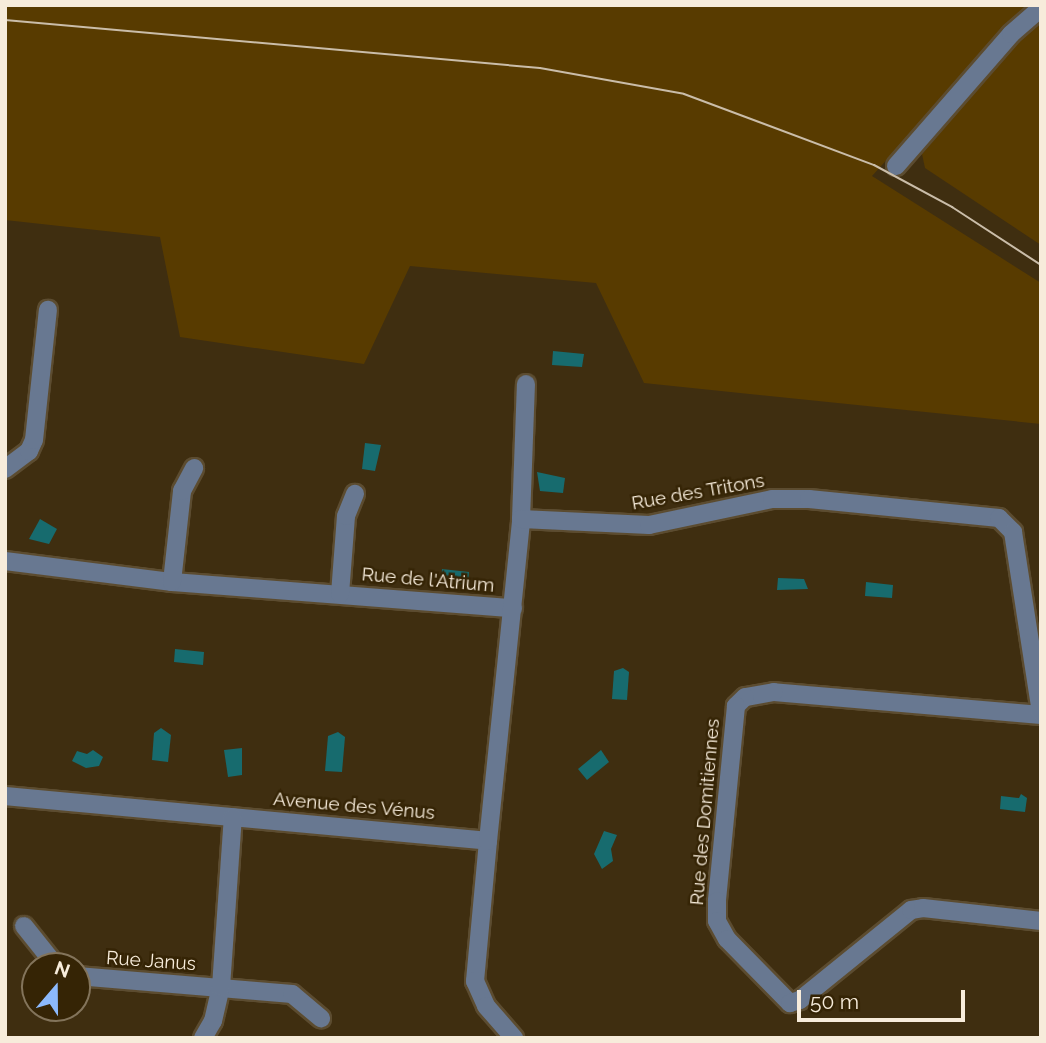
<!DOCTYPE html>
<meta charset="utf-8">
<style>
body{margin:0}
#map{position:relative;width:1046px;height:1043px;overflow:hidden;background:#3f2e10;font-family:Raleway,sans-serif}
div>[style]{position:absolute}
.green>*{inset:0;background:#583b00}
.water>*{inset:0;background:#176b6e}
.roads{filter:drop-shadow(2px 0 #5c4c30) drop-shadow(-2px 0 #5c4c30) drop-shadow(0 2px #5c4c30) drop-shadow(0 -2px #5c4c30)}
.minor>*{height:18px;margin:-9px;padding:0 9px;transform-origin:9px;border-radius:9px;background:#687891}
.tram>*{height:2px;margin:-1px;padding:0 1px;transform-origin:1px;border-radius:1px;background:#cabda9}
span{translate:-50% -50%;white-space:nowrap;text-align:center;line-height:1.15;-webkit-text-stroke:5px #352405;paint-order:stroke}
.street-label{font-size:19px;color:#f7ecdb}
.frame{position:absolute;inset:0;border:7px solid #f7ecdb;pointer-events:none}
.north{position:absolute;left:21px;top:952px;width:70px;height:70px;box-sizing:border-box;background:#352405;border:2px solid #83745b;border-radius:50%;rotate:20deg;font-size:19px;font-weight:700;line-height:28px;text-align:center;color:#f7ecdb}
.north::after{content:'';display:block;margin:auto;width:24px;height:32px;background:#8cb9fc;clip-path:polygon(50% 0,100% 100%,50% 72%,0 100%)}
.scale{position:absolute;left:797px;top:990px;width:168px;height:32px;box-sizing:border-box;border:4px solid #f7ecdb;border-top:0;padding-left:9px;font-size:21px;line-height:24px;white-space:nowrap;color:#f7ecdb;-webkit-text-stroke:5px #352405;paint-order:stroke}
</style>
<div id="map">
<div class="green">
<i style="clip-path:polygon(5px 5px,1027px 5px,872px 176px,1041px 283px,1041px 424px,644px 383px,596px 283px,410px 266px,364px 364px,180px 337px,160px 237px,5px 220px)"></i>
<i style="clip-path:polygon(1041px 20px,1041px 245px,925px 168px,922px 154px,1016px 43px)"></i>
</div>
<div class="water">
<i style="clip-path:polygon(553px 351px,584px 354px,582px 367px,552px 365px)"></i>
<i style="clip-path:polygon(365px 443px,381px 445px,375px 471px,362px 469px)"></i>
<i style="clip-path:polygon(537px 472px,565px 478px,563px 493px,540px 491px)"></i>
<i style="clip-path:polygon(40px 519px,57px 529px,49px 544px,29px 539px)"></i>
<i style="clip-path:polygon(442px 569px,469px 572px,468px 585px,441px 582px)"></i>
<i style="clip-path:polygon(778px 578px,804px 579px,808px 589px,777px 590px)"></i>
<i style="clip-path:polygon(866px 582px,893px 585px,892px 598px,865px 596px)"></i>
<i style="clip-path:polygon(175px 649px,204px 652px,203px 665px,174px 662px)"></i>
<i style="clip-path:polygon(623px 668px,629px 672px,627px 700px,612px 699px,614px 671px)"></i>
<i style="clip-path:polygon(161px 728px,171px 735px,168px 762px,152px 760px,154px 733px)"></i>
<i style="clip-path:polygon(338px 732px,345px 737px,342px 772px,325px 771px,328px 736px)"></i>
<i style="clip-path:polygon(242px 748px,242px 775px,228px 777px,224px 750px)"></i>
<i style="clip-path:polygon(93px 750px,103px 757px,99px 766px,86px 768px,72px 761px,77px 751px,87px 754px)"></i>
<i style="clip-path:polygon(601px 750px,609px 762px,587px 780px,578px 769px)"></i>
<i style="clip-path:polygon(1021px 794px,1027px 798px,1025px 812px,1000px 809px,1001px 796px,1019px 798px)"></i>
<i style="clip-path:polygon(604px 831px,617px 835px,611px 849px,613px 861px,602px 869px,594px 854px)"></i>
</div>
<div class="roads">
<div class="minor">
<i style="left:896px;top:166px;width:175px;rotate:-48.9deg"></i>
<i style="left:1011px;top:34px;width:40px;rotate:-41deg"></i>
<i style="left:5px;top:469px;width:30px;rotate:-37deg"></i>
<i style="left:29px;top:451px;width:12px;rotate:-66deg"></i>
<i style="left:34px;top:440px;width:131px;rotate:-83.9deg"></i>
<i style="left:521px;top:519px;width:135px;rotate:-87.9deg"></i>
<i style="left:5px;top:561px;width:168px;rotate:7.2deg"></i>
<i style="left:172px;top:582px;width:342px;rotate:4.4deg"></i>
<i style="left:172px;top:582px;width:92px;rotate:-83.7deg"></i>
<i style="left:182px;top:491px;width:26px;rotate:-62deg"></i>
<i style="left:340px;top:594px;width:78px;rotate:-85.6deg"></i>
<i style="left:346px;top:516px;width:24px;rotate:-68deg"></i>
<i style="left:1041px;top:715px;width:268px;rotate:-175.1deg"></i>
<i style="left:774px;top:692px;width:29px;rotate:170deg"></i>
<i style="left:745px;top:697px;width:13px;rotate:135deg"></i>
<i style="left:736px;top:706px;width:196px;rotate:95.6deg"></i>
<i style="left:717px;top:901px;width:20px;rotate:90deg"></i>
<i style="left:717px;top:921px;width:21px;rotate:61deg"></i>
<i style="left:727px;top:939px;width:90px;rotate:45.5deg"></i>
<i style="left:790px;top:1003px;width:10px;rotate:-17deg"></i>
<i style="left:800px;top:1000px;width:143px;rotate:-39deg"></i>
<i style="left:911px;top:910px;width:12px;rotate:-9deg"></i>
<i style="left:923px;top:908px;width:119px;rotate:6.3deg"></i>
<i style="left:5px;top:796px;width:485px;rotate:5.3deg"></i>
<i style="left:488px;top:841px;width:141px;rotate:95.3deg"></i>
<i style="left:475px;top:981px;width:27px;rotate:66deg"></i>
<i style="left:486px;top:1006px;width:43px;rotate:48.8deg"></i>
<i style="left:488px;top:841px;width:324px;rotate:-84.1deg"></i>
<i style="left:521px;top:519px;width:128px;rotate:2.7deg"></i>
<i style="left:649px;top:525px;width:126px;rotate:-11.9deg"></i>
<i style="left:772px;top:499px;width:37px"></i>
<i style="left:809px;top:499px;width:191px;rotate:5.7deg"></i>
<i style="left:999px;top:518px;width:20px;rotate:45deg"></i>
<i style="left:1013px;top:532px;width:183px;rotate:81.2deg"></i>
<i style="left:24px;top:926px;width:51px;rotate:51.3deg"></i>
<i style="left:77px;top:976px;width:216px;rotate:4.8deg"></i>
<i style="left:292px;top:994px;width:38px;rotate:40deg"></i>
<i style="left:203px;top:1038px;width:20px;rotate:-60deg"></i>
<i style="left:213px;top:1021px;width:35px;rotate:-77deg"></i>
<i style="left:221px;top:987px;width:170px;rotate:-86deg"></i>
</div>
</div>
<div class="tram">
<i style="left:5px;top:20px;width:537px;rotate:5.13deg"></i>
<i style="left:540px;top:68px;width:146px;rotate:10.2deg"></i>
<i style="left:684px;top:94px;width:203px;rotate:20.5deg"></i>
<i style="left:874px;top:165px;width:89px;rotate:28.3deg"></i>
<i style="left:952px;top:207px;width:106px;rotate:33.1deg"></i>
</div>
<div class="street-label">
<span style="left:698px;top:492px;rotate:-10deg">Rue des Tritons</span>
<span style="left:428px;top:580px;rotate:5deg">Rue de l'Atrium</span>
<span style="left:354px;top:806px;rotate:5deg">Avenue des Vénus</span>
<span style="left:705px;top:812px;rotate:-85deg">Rue des Domitiennes</span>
<span style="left:151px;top:961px;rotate:4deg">Rue Janus</span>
</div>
<div class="frame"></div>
<div class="north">N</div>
<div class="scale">50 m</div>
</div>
